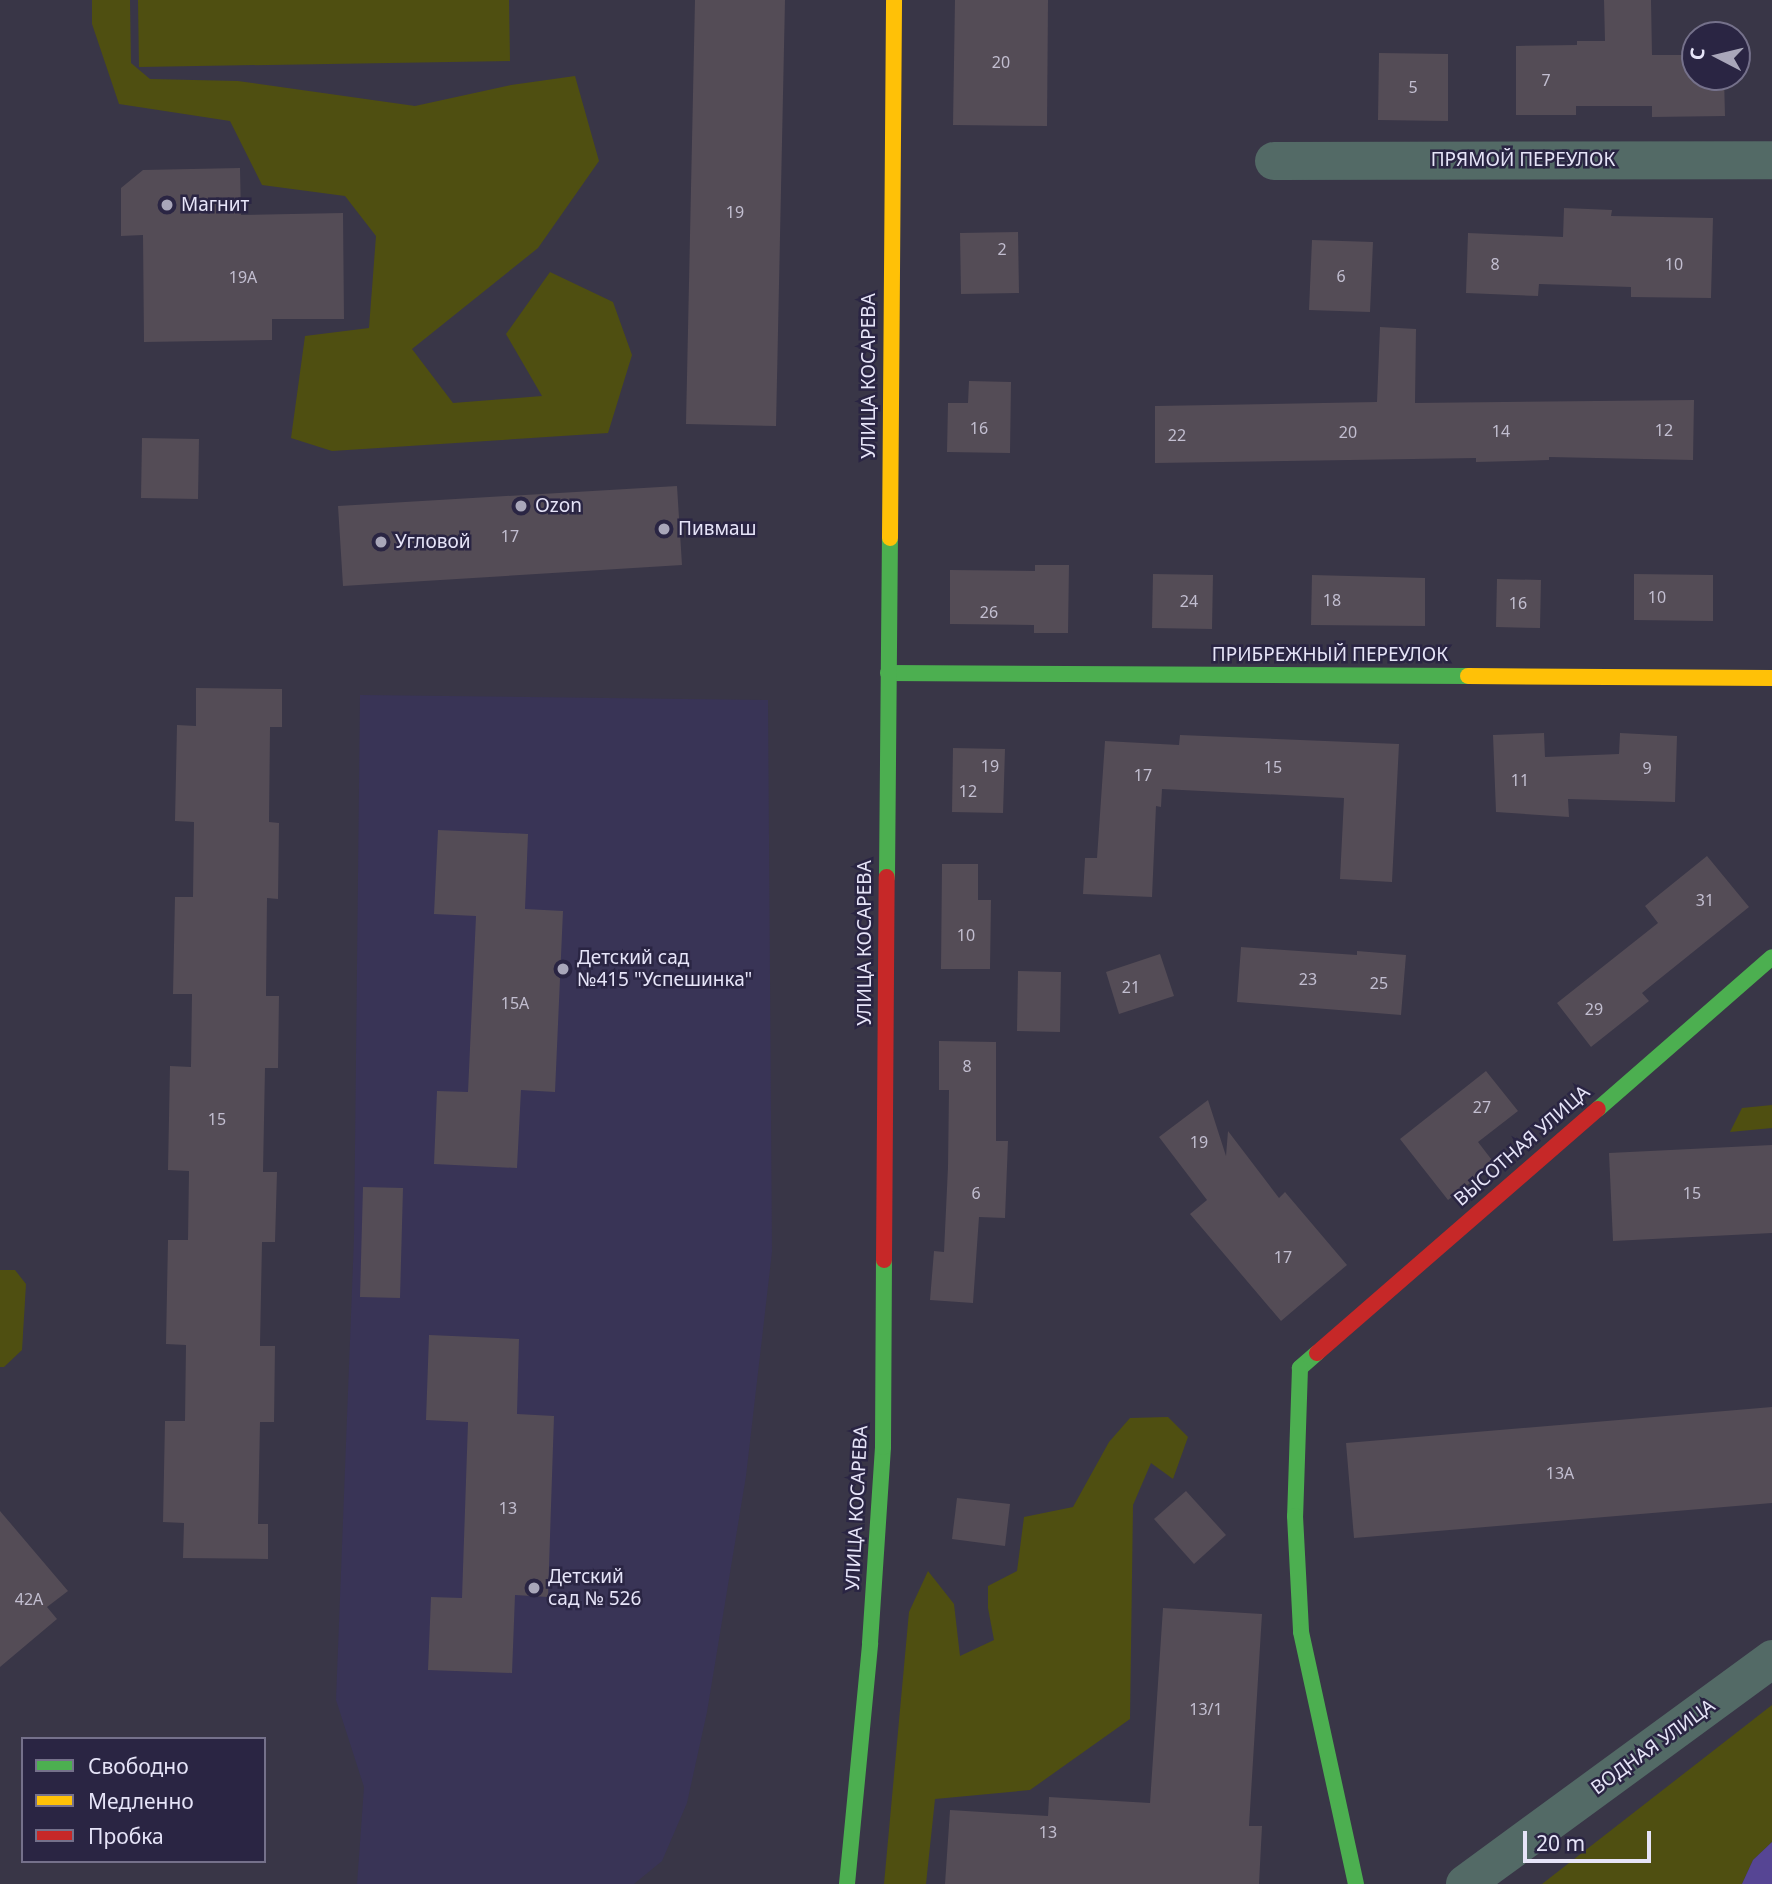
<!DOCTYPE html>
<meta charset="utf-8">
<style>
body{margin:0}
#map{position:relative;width:1772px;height:1884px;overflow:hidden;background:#393647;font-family:"Noto Sans",sans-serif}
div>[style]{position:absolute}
.built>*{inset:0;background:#393456}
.green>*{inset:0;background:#4f4f11}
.water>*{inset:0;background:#564594}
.building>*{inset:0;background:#544c56}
.street>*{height:38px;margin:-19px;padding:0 19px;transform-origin:19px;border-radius:19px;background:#536a66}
.fast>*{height:16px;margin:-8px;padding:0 8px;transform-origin:8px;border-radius:8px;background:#4caf50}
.slow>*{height:16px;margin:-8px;padding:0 8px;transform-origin:8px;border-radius:8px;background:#ffc107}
.jam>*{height:16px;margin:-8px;padding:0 8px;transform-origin:8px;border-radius:8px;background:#c62828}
.dots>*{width:19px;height:19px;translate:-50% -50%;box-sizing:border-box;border:4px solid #2a2543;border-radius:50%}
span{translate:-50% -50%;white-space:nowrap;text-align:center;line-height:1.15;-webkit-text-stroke:5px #2a2543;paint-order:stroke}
.number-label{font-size:16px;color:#c2bed0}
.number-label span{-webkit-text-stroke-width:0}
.street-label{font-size:19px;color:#e6e4f8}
.poi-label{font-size:19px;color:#e6e4f8}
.left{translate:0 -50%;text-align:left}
.legend{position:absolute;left:21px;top:1737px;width:245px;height:126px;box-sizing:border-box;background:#2a2543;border:2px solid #75718b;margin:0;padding:9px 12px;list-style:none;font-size:21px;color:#e6e4f8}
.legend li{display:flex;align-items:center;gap:14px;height:35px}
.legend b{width:35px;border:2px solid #75718b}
.north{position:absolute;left:1681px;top:21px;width:70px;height:70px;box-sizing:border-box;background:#2a2543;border:2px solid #75718b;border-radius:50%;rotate:277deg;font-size:19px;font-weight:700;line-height:28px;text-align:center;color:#e6e4f8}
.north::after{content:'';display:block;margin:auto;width:24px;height:32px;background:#a9a7ba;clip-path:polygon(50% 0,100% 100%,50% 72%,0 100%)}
.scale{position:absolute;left:1523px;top:1831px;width:128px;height:32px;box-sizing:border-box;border:4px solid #e6e4f8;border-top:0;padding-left:9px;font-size:21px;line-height:24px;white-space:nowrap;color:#e6e4f8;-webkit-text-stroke:5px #2a2543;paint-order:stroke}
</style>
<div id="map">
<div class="built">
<i style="clip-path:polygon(360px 695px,768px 700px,772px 1252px,746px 1476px,707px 1712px,687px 1803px,662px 1861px,634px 1884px,357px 1884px,364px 1787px,336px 1700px,354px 1238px)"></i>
</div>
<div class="green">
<i style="clip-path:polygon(92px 0,130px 0,131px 63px,150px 79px,238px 81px,415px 106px,511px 85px,575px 76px,599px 161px,538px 248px,412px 349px,453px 403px,542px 396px,506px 334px,550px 272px,613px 302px,632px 355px,608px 433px,332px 451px,291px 438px,305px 336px,369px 328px,376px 236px,345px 196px,262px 185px,230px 121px,119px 104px,92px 24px)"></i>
<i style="clip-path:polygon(138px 0,509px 0,510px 61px,139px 67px)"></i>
<i style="clip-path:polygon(1772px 1105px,1772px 1128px,1730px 1132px,1742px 1108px)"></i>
<i style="clip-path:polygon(0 1270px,15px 1270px,26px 1284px,22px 1350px,4px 1367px,0 1367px)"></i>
<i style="clip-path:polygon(1168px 1417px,1188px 1437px,1173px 1479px,1151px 1463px,1133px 1505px,1130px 1719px,1030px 1790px,935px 1799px,926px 1884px,884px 1884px,909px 1612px,928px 1571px,954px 1604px,960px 1656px,994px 1640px,988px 1608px,988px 1586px,1017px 1571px,1024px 1517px,1073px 1507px,1109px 1442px,1130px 1418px)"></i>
<i style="clip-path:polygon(1772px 1705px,1772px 1842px,1753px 1860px,1742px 1884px,1542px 1884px)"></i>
</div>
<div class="water">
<i style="clip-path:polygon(1772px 1842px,1772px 1884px,1742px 1884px,1753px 1860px)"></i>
</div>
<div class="building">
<i style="clip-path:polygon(695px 0,785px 0,776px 426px,686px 424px)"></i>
<i style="clip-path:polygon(955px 0,1048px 0,1047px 126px,953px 125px)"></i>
<i style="clip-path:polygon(1604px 0,1651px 0,1652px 55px,1695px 55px,1695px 77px,1724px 77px,1725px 116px,1652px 117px,1652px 106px,1576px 106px,1576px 115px,1516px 115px,1516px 46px,1577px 45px,1577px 41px,1605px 41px)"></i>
<i style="clip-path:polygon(1379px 53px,1448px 54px,1448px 121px,1378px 120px)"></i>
<i style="clip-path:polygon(240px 168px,241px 215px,343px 213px,344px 319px,272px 319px,272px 340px,144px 342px,143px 235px,121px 236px,121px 188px,143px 170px)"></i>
<i style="clip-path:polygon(1564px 208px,1612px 210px,1611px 216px,1713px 218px,1711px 298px,1631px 297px,1631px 287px,1539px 284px,1538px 296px,1466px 293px,1468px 233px,1563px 237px)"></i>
<i style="clip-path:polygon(1018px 232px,1019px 293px,961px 294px,960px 233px)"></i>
<i style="clip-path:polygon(1312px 240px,1373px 242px,1370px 312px,1309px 310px)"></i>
<i style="clip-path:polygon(1380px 327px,1416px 329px,1415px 403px,1694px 400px,1693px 460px,1549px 457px,1549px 460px,1476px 462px,1476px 458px,1155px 463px,1155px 406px,1377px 402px)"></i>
<i style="clip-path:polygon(969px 381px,1011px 382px,1010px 453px,947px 452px,948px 403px,968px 403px)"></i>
<i style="clip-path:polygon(142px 438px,199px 439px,198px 499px,141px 498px)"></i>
<i style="clip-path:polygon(677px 486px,682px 565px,343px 586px,338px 506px)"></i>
<i style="clip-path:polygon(1035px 565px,1069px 565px,1068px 633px,1034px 633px,1034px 625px,950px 624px,950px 570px,1035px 571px)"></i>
<i style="clip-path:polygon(1153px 574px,1213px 575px,1212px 629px,1152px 628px)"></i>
<i style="clip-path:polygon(1634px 574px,1713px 575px,1713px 621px,1634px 620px)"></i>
<i style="clip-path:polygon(1312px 575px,1425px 578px,1425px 626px,1311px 625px)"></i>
<i style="clip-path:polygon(1497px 579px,1541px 580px,1540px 628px,1496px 627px)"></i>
<i style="clip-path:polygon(196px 688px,282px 689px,282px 727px,270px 727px,269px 822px,279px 823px,278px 899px,267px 898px,266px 996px,279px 996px,278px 1068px,265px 1068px,263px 1172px,277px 1172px,275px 1242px,262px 1242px,260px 1346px,275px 1346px,274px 1422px,260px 1422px,258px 1524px,268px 1524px,268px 1559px,183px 1558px,184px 1523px,163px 1522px,165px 1421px,185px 1421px,186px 1345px,166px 1344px,168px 1240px,188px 1240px,189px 1171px,168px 1170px,170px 1066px,191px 1067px,192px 994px,173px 994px,175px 897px,193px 897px,194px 822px,175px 821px,177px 725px,196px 726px)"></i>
<i style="clip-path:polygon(1544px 733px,1545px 757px,1619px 754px,1620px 733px,1677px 736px,1675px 802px,1568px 799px,1569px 817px,1496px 812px,1493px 735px)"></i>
<i style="clip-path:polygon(1180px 735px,1399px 744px,1392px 882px,1340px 879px,1344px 798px,1162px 789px,1161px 807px,1156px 806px,1152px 897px,1083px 894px,1085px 858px,1097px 858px,1105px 741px,1179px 745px)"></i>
<i style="clip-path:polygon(953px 748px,1005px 749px,1003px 813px,952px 812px)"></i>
<i style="clip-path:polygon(438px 830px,528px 834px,525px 909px,563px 911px,555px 1092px,521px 1090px,517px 1168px,434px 1164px,437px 1091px,468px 1092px,476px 916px,434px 914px)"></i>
<i style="clip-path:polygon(1707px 856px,1749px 907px,1642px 993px,1649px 1001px,1591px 1047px,1557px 1003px,1658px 923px,1645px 906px)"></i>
<i style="clip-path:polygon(942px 864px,978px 864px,978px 900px,991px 900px,990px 969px,941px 969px)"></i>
<i style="clip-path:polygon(1241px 947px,1357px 955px,1357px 951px,1406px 955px,1401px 1015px,1237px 1002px)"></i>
<i style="clip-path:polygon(1160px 954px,1174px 996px,1119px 1014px,1106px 972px)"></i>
<i style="clip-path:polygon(1018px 971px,1061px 972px,1060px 1032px,1017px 1031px)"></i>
<i style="clip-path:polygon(939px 1041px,996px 1042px,996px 1141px,1008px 1141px,1005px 1218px,979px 1217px,973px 1303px,930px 1300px,934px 1251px,944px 1252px,948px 1167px,949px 1090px,939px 1090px)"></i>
<i style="clip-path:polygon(1486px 1071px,1518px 1111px,1478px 1142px,1495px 1164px,1448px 1200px,1400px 1139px)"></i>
<i style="clip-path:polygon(1208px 1100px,1226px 1156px,1228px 1131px,1279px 1198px,1285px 1192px,1347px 1265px,1281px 1321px,1190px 1214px,1207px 1200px,1159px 1137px)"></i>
<i style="clip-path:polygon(1772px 1145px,1772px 1233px,1613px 1241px,1609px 1153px)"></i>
<i style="clip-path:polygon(363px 1187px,403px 1188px,400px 1298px,360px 1297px)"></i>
<i style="clip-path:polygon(429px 1335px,519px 1339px,517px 1414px,554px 1416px,548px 1597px,515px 1595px,512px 1673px,428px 1670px,431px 1597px,462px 1598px,468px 1422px,426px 1420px)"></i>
<i style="clip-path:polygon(1772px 1407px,1772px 1503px,1354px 1538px,1346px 1443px)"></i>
<i style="clip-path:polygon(1186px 1491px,1226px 1535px,1194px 1564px,1154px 1519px)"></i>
<i style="clip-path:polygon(957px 1498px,1010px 1504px,1005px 1546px,952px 1539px)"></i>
<i style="clip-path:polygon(0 1511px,68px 1591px,47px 1607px,57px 1619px,0 1667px)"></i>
<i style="clip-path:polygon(1163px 1608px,1262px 1614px,1249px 1826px,1262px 1826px,1259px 1884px,945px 1884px,950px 1810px,1048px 1816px,1049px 1797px,1150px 1803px)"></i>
</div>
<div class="street">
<i style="left:1274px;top:161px;width:498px;rotate:-0.1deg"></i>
<i style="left:1465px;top:1884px;width:381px;rotate:-36.2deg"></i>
</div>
<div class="fast">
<i style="left:888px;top:673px;width:580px;rotate:0.3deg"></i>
<i style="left:887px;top:877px;width:339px;rotate:-89.5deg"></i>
<i style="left:1598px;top:1109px;width:231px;rotate:-41.1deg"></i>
<i style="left:1317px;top:1353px;width:23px;rotate:139deg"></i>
<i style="left:1300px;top:1368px;width:148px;rotate:91.9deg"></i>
<i style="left:1295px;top:1516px;width:116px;rotate:87deg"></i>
<i style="left:1301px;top:1632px;width:258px;rotate:77.7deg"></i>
<i style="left:847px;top:1884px;width:242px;rotate:-84.5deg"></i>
<i style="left:870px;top:1643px;width:196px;rotate:-86.2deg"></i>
<i style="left:883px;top:1447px;width:187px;rotate:-89.7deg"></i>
</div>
<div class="slow">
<i style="left:890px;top:538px;width:538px;rotate:-89.57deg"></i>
<i style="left:1468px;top:676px;width:304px;rotate:0.4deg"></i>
</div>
<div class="jam">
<i style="left:884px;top:1260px;width:383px;rotate:-89.6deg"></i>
<i style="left:1317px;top:1353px;width:372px;rotate:-41deg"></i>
</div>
<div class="dots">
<i style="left:167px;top:205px;background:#a9a7ba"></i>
<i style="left:521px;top:506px;background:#a9a7ba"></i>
<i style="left:664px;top:529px;background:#a9a7ba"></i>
<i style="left:381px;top:542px;background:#a9a7ba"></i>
<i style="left:563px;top:969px;background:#a9a7ba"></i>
<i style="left:534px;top:1588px;background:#a9a7ba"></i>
</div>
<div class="number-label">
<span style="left:1001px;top:62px">20</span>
<span style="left:1546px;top:80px">7</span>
<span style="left:1413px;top:87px">5</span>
<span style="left:735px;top:212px">19</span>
<span style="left:1002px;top:249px">2</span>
<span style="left:1495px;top:264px">8</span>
<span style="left:1674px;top:264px">10</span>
<span style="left:1341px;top:276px">6</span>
<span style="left:243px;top:277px">19А</span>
<span style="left:979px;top:428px">16</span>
<span style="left:1664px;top:430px">12</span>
<span style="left:1501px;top:431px">14</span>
<span style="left:1348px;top:432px">20</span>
<span style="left:1177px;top:435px">22</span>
<span style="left:510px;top:536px">17</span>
<span style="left:1657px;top:597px">10</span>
<span style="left:1332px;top:600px">18</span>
<span style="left:1189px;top:601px">24</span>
<span style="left:1518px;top:603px">16</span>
<span style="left:989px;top:612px">26</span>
<span style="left:990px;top:766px">19</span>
<span style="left:1273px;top:767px">15</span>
<span style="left:1647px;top:768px">9</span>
<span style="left:1143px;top:775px">17</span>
<span style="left:1520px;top:780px">11</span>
<span style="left:968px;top:791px">12</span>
<span style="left:1705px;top:900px">31</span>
<span style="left:966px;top:935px">10</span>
<span style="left:1308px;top:979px">23</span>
<span style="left:1379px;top:983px">25</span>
<span style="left:1131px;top:987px">21</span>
<span style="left:515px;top:1003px">15А</span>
<span style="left:1594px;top:1009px">29</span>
<span style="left:967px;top:1066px">8</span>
<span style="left:1482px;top:1107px">27</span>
<span style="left:217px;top:1119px">15</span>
<span style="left:1199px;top:1142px">19</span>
<span style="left:976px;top:1193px">6</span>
<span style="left:1692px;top:1193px">15</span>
<span style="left:1283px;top:1257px">17</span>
<span style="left:1560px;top:1473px">13А</span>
<span style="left:508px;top:1508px">13</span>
<span style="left:29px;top:1599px">42А</span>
<span style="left:1206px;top:1709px">13/1</span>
<span style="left:1048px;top:1832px">13</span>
</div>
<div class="street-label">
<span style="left:1523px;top:160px">ПРЯМОЙ ПЕРЕУЛОК</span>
<span style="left:869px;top:376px;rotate:-90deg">УЛИЦА КОСАРЕВА</span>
<span style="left:1330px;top:655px">ПРИБРЕЖНЫЙ ПЕРЕУЛОК</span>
<span style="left:865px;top:943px;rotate:-90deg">УЛИЦА КОСАРЕВА</span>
<span style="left:1522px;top:1146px;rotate:-41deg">ВЫСОТНАЯ УЛИЦА</span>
<span style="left:857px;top:1508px;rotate:-87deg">УЛИЦА КОСАРЕВА</span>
<span style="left:1653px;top:1747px;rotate:-36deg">ВОДНАЯ УЛИЦА</span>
</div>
<div class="poi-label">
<span class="left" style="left:181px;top:205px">Магнит</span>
<span class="left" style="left:535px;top:506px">Ozon</span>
<span class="left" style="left:678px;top:529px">Пивмаш</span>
<span class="left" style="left:395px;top:542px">Угловой</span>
<span class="left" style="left:577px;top:969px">Детский сад<br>№415 "Успешинка"</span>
<span class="left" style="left:548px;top:1588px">Детcкий<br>сад № 526</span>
</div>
<ul class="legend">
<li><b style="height:9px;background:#4caf50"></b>Свободно</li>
<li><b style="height:9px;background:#ffc107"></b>Медленно</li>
<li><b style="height:9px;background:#c62828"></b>Пробка</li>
</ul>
<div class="north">С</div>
<div class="scale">20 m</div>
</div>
